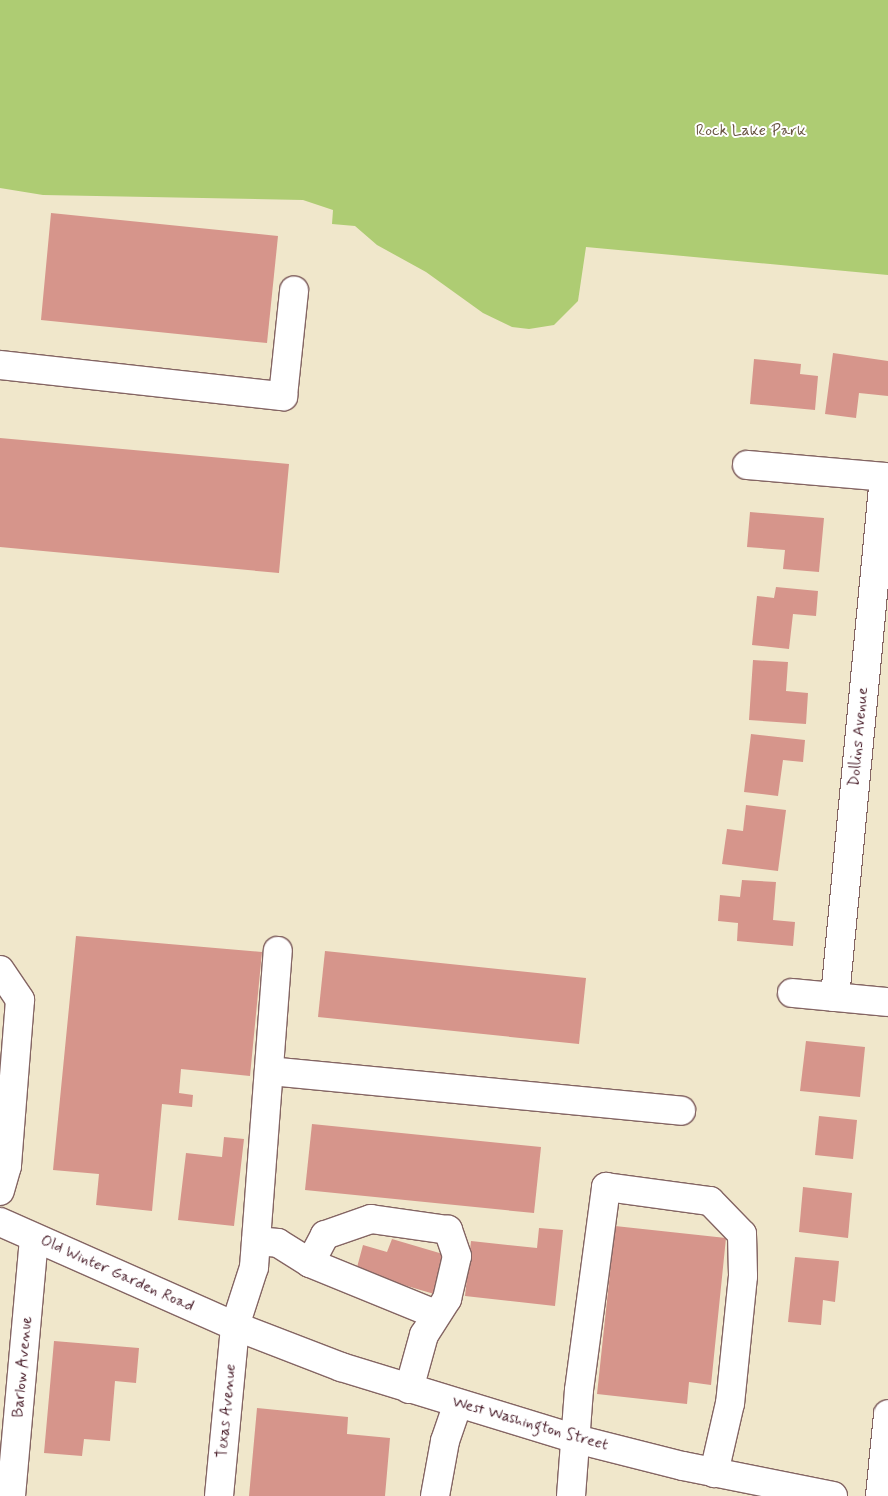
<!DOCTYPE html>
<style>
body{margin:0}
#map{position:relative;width:888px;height:1496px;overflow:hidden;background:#f0e7cb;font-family:Mynerve,sans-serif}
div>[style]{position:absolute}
.green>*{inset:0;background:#aecc73}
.building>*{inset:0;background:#d6958b}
.roads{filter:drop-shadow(1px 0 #846563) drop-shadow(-1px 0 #846563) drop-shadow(0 1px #846563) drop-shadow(0 -1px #846563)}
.minor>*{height:28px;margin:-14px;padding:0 14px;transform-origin:14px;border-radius:14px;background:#fff}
.major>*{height:28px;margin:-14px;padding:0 14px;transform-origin:14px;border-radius:14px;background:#fff}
span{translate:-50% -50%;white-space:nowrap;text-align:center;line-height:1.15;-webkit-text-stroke:4px #fff;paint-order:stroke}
.park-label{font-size:16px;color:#685341}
.street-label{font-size:16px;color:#4a1f2b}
</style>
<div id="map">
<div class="green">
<i style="clip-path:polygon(0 0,888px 0,888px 275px,586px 247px,578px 301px,554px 325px,529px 329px,512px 327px,483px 313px,426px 272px,377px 245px,355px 226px,332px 224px,333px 210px,303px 200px,43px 195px,0 188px)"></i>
</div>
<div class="building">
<i style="clip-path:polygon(51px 213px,278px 236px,267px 343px,41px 320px)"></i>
<i style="clip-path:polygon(833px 353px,888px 361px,888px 396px,859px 393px,856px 418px,825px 414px)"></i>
<i style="clip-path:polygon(754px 359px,801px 364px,800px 374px,818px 376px,815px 410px,750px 404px)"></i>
<i style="clip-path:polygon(0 438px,289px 464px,279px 573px,0 547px)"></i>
<i style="clip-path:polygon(750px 512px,824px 518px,819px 572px,783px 569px,785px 550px,747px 547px)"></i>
<i style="clip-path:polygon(776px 587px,818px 591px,816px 616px,793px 614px,789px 649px,752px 645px,757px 596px,774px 598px)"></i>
<i style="clip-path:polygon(753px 660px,788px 662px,786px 691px,808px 693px,806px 724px,749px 720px)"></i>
<i style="clip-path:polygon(751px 734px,805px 740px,803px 762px,783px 760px,778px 796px,744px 792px)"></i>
<i style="clip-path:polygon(746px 805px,786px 810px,778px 871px,722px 864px,727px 829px,743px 831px)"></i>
<i style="clip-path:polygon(742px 880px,776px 882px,773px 920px,795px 922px,793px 946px,737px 941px,738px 923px,718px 921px,720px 895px,740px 897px)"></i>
<i style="clip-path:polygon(76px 936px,262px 952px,250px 1076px,181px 1069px,179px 1093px,193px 1095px,192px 1107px,162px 1104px,152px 1211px,96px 1205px,99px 1174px,53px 1170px)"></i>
<i style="clip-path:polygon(325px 951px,586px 978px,579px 1044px,318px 1017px)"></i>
<i style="clip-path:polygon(806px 1041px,865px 1047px,860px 1097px,800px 1091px)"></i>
<i style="clip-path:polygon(819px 1116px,857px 1120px,853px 1159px,815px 1155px)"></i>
<i style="clip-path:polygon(312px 1124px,541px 1147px,534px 1213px,305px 1190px)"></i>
<i style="clip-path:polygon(224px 1137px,244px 1139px,234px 1226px,178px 1220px,186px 1153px,222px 1157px)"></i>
<i style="clip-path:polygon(803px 1187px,852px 1193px,848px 1238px,799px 1232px)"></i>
<i style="clip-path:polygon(615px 1226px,726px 1238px,711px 1385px,689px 1382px,687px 1404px,597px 1394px)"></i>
<i style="clip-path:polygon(539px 1228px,563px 1230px,555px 1306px,465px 1296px,471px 1241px,537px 1248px)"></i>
<i style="clip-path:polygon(392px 1239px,453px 1257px,441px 1296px,356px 1271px,363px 1245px,387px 1252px)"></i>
<i style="clip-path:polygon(795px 1257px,839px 1261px,835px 1302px,823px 1300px,821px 1325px,788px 1322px)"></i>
<i style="clip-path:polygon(54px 1341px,139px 1348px,136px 1383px,115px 1381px,110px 1441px,84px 1439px,82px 1456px,44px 1453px)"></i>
<i style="clip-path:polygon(257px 1408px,348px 1417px,347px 1434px,390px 1438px,385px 1496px,249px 1496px)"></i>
</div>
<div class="roads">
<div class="minor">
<i style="left:0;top:365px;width:285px;rotate:6.3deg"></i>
<i style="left:283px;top:396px;width:106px;rotate:-84deg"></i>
<i style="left:747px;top:465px;width:142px;rotate:4.9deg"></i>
<i style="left:0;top:970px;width:36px;rotate:56deg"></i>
<i style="left:20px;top:1000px;width:167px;rotate:94.5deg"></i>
<i style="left:7px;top:1166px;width:26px;rotate:106deg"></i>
<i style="left:792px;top:993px;width:96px;rotate:5.4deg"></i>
<i style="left:835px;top:997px;width:522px;rotate:-84.62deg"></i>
<i style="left:269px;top:1071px;width:414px;rotate:5.5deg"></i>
<i style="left:256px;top:1241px;width:22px;rotate:5deg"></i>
<i style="left:278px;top:1243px;width:38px;rotate:32deg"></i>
<i style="left:409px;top:1389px;width:56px;rotate:-74.5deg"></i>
<i style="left:424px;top:1335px;width:43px;rotate:-57.4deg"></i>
<i style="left:447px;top:1299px;width:44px;rotate:-76.9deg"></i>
<i style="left:457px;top:1256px;width:28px;rotate:-109deg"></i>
<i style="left:448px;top:1230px;width:78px;rotate:-171.9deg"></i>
<i style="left:371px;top:1219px;width:49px;rotate:160.8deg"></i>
<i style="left:325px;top:1235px;width:32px;rotate:118deg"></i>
<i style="left:310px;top:1263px;width:135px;rotate:22.2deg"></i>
<i style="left:11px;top:1496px;width:259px;rotate:-84.9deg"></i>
<i style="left:219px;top:1496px;width:171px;rotate:-84.6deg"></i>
<i style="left:235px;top:1326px;width:62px;rotate:-72.1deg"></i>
<i style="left:254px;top:1267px;width:317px;rotate:-85.7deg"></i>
<i style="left:435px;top:1496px;width:56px;rotate:-79.7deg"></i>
<i style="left:445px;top:1441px;width:39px;rotate:-71deg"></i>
<i style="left:571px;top:1496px;width:106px;rotate:-85.7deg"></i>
<i style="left:579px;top:1390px;width:205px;rotate:-82.4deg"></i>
<i style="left:606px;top:1187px;width:105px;rotate:7.7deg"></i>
<i style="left:710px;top:1201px;width:46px;rotate:45.9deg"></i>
<i style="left:742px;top:1234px;width:42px;rotate:88.6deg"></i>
<i style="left:743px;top:1276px;width:128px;rotate:95.8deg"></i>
<i style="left:730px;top:1403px;width:72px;rotate:102.9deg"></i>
<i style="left:880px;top:1496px;width:82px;rotate:-84.4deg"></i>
</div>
<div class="major">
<i style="left:0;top:1222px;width:257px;rotate:23.9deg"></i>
<i style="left:235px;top:1326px;width:114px;rotate:21.1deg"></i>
<i style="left:341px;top:1367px;width:246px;rotate:17deg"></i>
<i style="left:576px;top:1439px;width:110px;rotate:14.2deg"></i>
<i style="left:683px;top:1466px;width:153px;rotate:11.3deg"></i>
</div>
</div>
<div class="park-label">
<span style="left:751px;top:131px">Rock Lake Park</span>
</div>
<div class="street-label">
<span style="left:859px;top:737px;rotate:-85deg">Dollins Avenue</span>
<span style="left:117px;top:1274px;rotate:24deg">Old Winter Garden Road</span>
<span style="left:23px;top:1367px;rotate:-85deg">Barlow Avenue</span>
<span style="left:227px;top:1411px;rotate:-85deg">Texas Avenue</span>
<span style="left:530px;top:1424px;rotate:16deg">West Washington Street</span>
</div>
</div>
